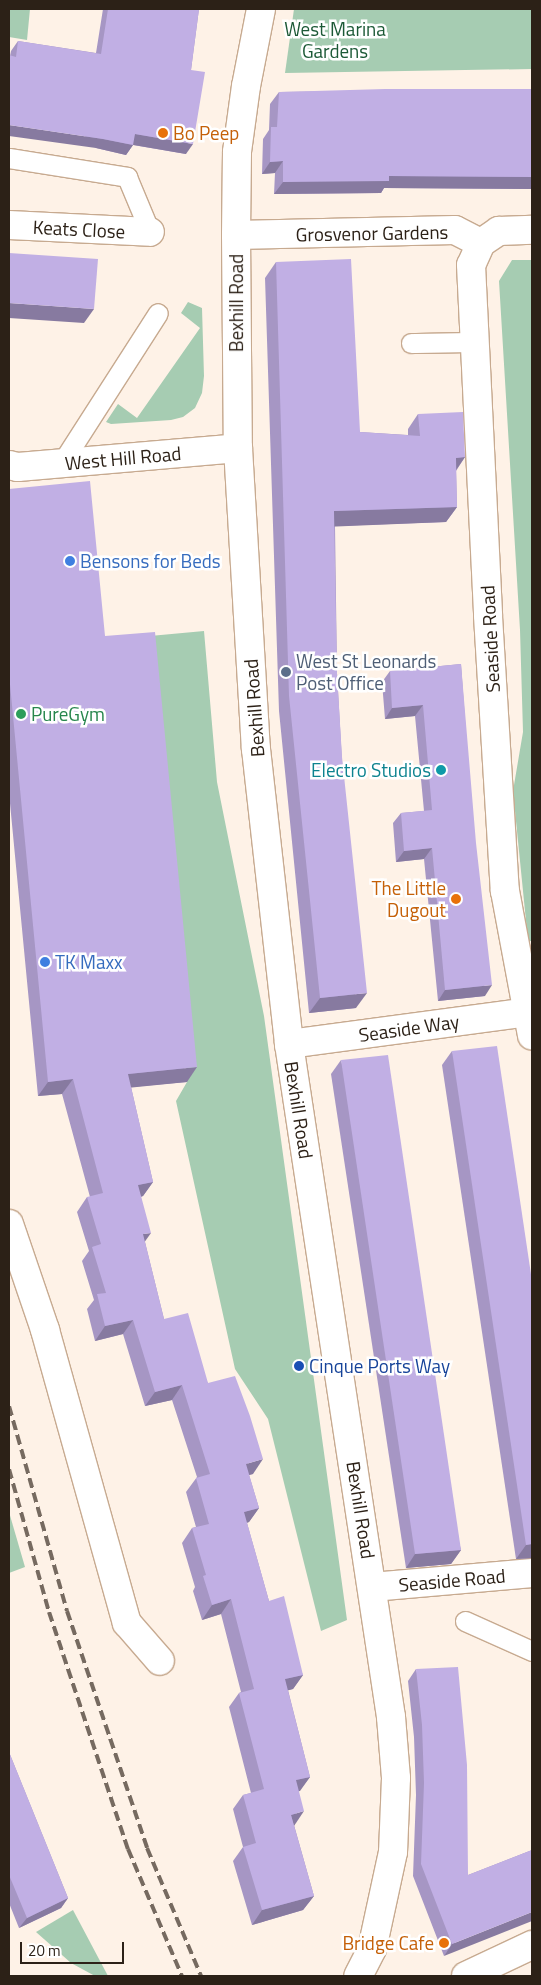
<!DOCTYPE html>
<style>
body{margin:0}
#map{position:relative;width:541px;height:1985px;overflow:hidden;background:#fef2e7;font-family:"Titillium Web",sans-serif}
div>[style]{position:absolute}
.green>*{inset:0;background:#a6ccb2}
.roads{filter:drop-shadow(1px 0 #c7aa90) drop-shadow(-1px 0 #c7aa90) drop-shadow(0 1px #c7aa90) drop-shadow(0 -1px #c7aa90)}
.service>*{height:19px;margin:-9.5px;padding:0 9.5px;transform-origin:9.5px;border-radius:9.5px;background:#fff}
.minor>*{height:28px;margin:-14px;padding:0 14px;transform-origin:14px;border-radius:14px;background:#fff}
.trunk>*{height:28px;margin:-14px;padding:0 14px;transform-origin:14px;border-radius:14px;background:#fff}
.rail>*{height:4px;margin-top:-2px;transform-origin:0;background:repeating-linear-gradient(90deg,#766a60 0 10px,transparent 0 15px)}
.wall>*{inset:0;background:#a696c4}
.shaded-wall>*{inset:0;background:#877aa0}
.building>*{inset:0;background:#c1afe4}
.dots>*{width:14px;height:14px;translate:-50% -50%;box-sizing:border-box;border:2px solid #fff;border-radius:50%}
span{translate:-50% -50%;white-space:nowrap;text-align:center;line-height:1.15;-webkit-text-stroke:5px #fff;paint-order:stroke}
.park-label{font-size:19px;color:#1c5936}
.food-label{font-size:19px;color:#c56008}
.left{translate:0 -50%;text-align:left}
.right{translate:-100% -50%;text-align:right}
.street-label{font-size:19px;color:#2c2117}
.shop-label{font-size:19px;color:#366cbe}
.service-label{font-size:19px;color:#4e5e75}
.leisure-label{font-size:19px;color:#27864d}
.culture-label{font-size:19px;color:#0d838f}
.transit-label{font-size:19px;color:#164399}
.frame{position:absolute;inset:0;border:10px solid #2c2117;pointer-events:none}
.scale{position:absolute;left:20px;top:1942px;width:104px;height:22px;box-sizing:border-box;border:2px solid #2c2117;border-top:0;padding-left:6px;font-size:15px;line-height:18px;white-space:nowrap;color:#2c2117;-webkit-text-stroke:4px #fff;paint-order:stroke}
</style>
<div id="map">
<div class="green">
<i style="clip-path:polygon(9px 9px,30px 9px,27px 40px,9px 37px)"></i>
<i style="clip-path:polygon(294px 9px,532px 9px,532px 69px,285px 73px)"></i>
<i style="clip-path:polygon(512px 260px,532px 260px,532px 941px,528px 941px,513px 791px,523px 732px,520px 630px,499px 281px)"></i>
<i style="clip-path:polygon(188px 302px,202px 308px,204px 376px,202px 393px,195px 408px,183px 417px,171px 420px,111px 424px,106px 422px,118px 404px,137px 418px,200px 328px,181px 313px)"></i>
<i style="clip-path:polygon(204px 631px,217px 782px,264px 1016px,347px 1620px,321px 1631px,268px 1419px,235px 1369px,176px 1101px,187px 1082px,150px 636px)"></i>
<i style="clip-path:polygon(9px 1512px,25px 1567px,9px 1573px)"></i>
<i style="clip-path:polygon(73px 1910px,108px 1976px,95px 1976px,71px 1963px,36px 1932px)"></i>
</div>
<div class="roads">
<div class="service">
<i style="left:9px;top:158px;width:120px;rotate:9.1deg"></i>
<i style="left:127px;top:177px;width:60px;rotate:67.3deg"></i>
<i style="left:411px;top:343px;width:64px;rotate:-0.9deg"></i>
<i style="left:61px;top:464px;width:179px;rotate:-57.3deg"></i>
<i style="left:465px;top:1621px;width:73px;rotate:24.1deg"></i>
</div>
<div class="minor">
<i style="left:9px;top:225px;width:141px;rotate:2.8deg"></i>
<i style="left:236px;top:235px;width:219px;rotate:-1.3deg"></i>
<i style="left:455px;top:230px;width:29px;rotate:27deg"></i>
<i style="left:481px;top:243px;width:24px;rotate:114deg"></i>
<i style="left:471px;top:265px;width:351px;rotate:87.2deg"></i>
<i style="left:488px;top:616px;width:276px;rotate:86.5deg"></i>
<i style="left:505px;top:891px;width:147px;rotate:79.4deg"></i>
<i style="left:481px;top:243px;width:22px;rotate:-34deg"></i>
<i style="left:499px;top:231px;width:33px;rotate:-2deg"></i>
<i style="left:9px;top:465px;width:9px;rotate:13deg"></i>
<i style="left:18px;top:467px;width:221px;rotate:-4.9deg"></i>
<i style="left:289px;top:1044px;width:242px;rotate:-7.6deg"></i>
<i style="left:9px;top:1224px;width:112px;rotate:71.2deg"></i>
<i style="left:45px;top:1330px;width:304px;rotate:74.4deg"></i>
<i style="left:127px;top:1623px;width:50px;rotate:49deg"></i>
<i style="left:372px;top:1587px;width:161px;rotate:-5deg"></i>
<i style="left:466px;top:1976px;width:73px;rotate:-25.2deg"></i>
</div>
<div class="trunk">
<i style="left:261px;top:9px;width:78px;rotate:101deg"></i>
<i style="left:246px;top:86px;width:67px;rotate:97.8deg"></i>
<i style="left:237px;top:152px;width:83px;rotate:90.7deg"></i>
<i style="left:236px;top:235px;width:213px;rotate:89.5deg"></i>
<i style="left:238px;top:448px;width:302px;rotate:86.6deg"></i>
<i style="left:256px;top:749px;width:297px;rotate:83.6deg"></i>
<i style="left:289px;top:1044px;width:681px;rotate:81.38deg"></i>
<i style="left:391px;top:1717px;width:61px;rotate:85.3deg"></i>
<i style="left:396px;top:1778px;width:74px;rotate:92.3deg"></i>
<i style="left:393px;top:1852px;width:99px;rotate:102.2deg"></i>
<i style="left:372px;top:1949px;width:30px;rotate:117deg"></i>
</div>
</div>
<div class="rail">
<i style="left:9px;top:1406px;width:213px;rotate:74.2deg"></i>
<i style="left:67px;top:1611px;width:250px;rotate:71.3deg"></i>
<i style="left:147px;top:1848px;width:139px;rotate:67.1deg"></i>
<i style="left:9px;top:1469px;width:148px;rotate:74.4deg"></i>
<i style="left:49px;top:1612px;width:250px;rotate:71.6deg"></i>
<i style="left:128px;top:1849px;width:138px;rotate:67deg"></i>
</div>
<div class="wall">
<i style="clip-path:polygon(103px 9px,199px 9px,191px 70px,186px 154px,133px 145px,126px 155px,96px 148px,10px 56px,11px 51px,18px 41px,96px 53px)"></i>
<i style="clip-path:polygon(532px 89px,532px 189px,384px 188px,381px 193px,274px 194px,275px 173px,262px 174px,263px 139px,269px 130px,270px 104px,279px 92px)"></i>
<i style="clip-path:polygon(276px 262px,360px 432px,408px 435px,408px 429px,418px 414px,465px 457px,456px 471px,457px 507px,446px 522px,335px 526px,337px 673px,356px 1008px,309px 1013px,279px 711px,265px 278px)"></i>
<i style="clip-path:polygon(9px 489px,105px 636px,187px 1082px,131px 1087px,153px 1182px,143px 1196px,141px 1197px,145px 1242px,164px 1319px,208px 1383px,253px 1474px,249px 1475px,259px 1508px,249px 1522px,247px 1523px,269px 1601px,303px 1675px,293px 1689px,288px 1690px,310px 1777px,299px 1791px,294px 1825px,314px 1896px,303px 1910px,252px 1925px,233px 1861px,243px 1847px,233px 1809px,243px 1795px,251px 1793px,229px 1707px,239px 1693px,241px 1692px,221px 1614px,202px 1620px,193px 1591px,195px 1587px,182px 1543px,192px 1528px,196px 1527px,186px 1492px,197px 1477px,172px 1400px,145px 1406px,123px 1334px,95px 1341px,87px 1309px,94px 1300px,82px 1261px,89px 1251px,77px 1212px,87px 1197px,90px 1197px,62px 1094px,38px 1096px,9px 793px)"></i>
<i style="clip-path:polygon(461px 664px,485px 996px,438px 1001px,424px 859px,396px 862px,393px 823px,401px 813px,424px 811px,415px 716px,385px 719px,382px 682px,390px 671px)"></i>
<i style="clip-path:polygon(452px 1051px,532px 1281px,532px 1558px,516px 1559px,442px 1065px)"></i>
<i style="clip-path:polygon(341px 1060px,461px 1550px,451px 1564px,406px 1568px,331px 1074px)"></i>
<i style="clip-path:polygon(416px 1669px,468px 1875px,532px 1850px,444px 1956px,413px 1876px,416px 1795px,414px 1737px,408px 1681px)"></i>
<i style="clip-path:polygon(9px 1752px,68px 1898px,61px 1908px,19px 1928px,9px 1903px)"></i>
</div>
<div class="shaded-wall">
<i style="clip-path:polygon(9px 125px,103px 139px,133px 145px,126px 155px,96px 148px,9px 136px)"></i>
<i style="clip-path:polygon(135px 134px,193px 144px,186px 154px,128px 144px)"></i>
<i style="clip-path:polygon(283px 161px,275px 173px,262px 174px,270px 162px)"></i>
<i style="clip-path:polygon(389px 176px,532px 177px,532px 189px,384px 188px,381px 193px,274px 194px,283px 182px)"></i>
<i style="clip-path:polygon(9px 303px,94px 309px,84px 323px,9px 318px)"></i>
<i style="clip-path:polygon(465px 457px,454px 473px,456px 458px)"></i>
<i style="clip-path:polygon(457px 507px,446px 522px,324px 527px,334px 511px)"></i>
<i style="clip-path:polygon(423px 705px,415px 716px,385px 719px,392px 708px)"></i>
<i style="clip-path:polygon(432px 848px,424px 859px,396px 862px,404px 851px)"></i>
<i style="clip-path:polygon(492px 985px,485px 996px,438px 1001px,445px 990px)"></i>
<i style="clip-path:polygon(367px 993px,356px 1008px,309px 1013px,320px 998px)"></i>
<i style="clip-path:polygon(197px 1067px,187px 1082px,117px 1089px,128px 1074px)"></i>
<i style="clip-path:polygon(73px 1079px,62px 1094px,38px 1096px,48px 1082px)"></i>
<i style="clip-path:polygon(153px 1182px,143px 1196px,127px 1200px,138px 1185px)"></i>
<i style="clip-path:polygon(151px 1233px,141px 1247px,143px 1234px)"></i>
<i style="clip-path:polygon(133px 1320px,123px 1334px,95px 1341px,105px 1326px)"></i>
<i style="clip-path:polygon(182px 1385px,172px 1400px,145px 1406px,155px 1392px)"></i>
<i style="clip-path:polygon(263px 1459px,253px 1474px,236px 1478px,246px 1464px)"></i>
<i style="clip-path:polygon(259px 1508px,249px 1522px,233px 1526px,244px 1512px)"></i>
<i style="clip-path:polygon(532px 1544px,532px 1558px,516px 1559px,526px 1545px)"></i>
<i style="clip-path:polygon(461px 1550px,451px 1564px,406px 1568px,415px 1554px)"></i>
<i style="clip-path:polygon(231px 1599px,221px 1614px,202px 1620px,212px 1605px)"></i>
<i style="clip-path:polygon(303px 1675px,293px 1689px,275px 1694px,285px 1679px)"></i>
<i style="clip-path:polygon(310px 1777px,300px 1791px,286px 1794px,296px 1780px)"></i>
<i style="clip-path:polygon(304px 1811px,294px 1826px,291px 1815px)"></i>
<i style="clip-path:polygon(314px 1896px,303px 1910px,252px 1925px,262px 1910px)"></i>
<i style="clip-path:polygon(68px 1898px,61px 1908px,19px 1928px,27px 1918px)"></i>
<i style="clip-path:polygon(532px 1912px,532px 1921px,444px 1956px,452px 1944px)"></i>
</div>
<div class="building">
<i style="clip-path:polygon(108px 9px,199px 9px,191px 70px,205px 72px,193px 144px,135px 134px,133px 145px,103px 139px,9px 125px,9px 55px,16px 57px,18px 41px,101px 54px)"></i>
<i style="clip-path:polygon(385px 89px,532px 89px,532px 177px,389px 176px,389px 181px,283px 182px,283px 161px,270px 162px,271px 127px,277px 127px,279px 92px)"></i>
<i style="clip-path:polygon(9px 253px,98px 259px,94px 309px,9px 303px)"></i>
<i style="clip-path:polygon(351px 259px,360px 432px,420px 436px,418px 414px,463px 412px,465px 457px,456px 458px,457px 507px,334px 511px,337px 673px,342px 757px,367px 993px,320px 998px,289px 696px,276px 262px)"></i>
<i style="clip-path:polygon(90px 481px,105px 636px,155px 632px,197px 1067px,128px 1074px,153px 1182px,138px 1185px,151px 1233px,143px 1234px,164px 1319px,188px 1313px,208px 1383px,235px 1376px,250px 1416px,263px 1459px,246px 1464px,259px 1508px,244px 1512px,269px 1601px,284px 1596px,303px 1675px,285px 1679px,310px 1777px,296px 1780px,304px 1811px,291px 1815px,314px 1896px,262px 1910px,243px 1847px,256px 1843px,243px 1795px,264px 1789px,239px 1693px,254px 1689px,231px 1599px,212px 1605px,203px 1576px,206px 1575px,192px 1528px,209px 1524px,196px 1478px,210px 1474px,182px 1385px,155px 1392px,133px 1320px,105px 1326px,97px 1294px,106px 1293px,92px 1247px,101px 1244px,87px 1197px,103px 1193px,73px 1079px,48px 1082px,9px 674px,9px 489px)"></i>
<i style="clip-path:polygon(461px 664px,476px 843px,492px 985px,445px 990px,432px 848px,404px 851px,401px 813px,432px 810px,423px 705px,392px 708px,390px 671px)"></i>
<i style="clip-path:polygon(497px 1046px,532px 1281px,532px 1544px,526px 1545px,452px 1051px)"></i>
<i style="clip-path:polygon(388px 1055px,461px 1550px,415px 1554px,341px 1060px)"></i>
<i style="clip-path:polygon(458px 1667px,467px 1765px,468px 1875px,532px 1850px,532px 1912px,452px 1944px,421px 1864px,424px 1783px,422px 1725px,416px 1669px)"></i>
<i style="clip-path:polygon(9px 1752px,68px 1898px,27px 1918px,9px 1875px)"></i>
</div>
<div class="dots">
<i style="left:163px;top:133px;background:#e8710a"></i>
<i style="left:70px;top:561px;background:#3f7fe0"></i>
<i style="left:286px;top:672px;background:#5c6f8a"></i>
<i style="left:21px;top:714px;background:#2e9e5b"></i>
<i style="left:441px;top:770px;background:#0f9aa8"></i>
<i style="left:456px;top:899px;background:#e8710a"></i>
<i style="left:45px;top:962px;background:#3f7fe0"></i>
<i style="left:299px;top:1366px;background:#1a4fb4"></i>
<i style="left:444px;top:1943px;background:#e8710a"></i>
</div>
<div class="park-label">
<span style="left:335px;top:40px">West Marina<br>Gardens</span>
</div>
<div class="food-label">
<span class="left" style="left:173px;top:133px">Bo Peep</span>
<span class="right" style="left:446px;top:899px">The Little<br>Dugout</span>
<span class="right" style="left:434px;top:1943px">Bridge Cafe</span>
</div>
<div class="street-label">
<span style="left:79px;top:229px;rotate:3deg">Keats Close</span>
<span style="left:372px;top:233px;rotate:-1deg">Grosvenor Gardens</span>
<span style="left:236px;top:303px;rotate:-90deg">Bexhill Road</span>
<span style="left:123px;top:458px;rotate:-5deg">West Hill Road</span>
<span style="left:490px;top:639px;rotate:-93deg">Seaside Road</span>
<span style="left:254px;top:708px;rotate:-94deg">Bexhill Road</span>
<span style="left:409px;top:1028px;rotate:-8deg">Seaside Way</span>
<span style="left:299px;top:1110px;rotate:81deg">Bexhill Road</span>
<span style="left:361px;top:1510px;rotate:81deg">Bexhill Road</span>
<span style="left:452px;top:1580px;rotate:-5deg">Seaside Road</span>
</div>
<div class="shop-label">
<span class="left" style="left:80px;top:561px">Bensons for Beds</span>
<span class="left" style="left:55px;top:962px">TK Maxx</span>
</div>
<div class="service-label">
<span class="left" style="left:296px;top:672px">West St Leonards<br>Post Office</span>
</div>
<div class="leisure-label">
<span class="left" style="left:31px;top:714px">PureGym</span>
</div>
<div class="culture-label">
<span class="right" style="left:431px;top:770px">Electro Studios</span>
</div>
<div class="transit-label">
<span class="left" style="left:309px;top:1366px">Cinque Ports Way</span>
</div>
<div class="frame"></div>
<div class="scale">20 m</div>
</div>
